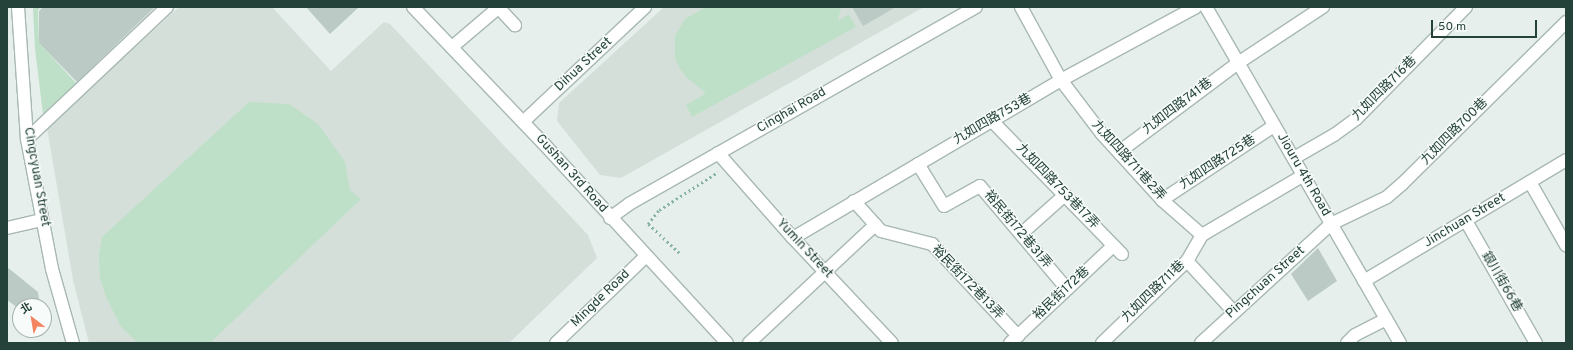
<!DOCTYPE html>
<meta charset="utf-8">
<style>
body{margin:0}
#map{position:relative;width:1573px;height:350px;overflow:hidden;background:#e6efeb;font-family:Overpass,"Noto Sans TC",sans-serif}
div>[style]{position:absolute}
.built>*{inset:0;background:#d4dfda}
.green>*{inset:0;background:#bfe0c8}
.building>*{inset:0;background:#bbcac4}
.path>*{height:2.5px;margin-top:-1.25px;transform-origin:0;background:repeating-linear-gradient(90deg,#86b3a5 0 2px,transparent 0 5px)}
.roads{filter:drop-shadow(1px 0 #a8b8b2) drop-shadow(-1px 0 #a8b8b2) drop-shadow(0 1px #a8b8b2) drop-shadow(0 -1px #a8b8b2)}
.minor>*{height:12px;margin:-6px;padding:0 6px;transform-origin:6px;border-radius:6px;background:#fff}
span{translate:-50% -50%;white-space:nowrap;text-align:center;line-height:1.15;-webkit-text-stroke:3px #f7fbf9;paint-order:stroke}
.street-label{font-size:13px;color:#24423a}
.frame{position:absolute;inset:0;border:8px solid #24423a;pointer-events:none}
.north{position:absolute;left:12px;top:298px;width:40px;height:40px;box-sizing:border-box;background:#f7fbf9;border:1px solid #a3b1ad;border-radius:50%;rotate:329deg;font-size:11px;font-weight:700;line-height:16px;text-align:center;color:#24423a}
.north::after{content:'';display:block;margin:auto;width:14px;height:18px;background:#f4845f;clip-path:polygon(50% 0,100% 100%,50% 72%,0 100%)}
.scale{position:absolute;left:1431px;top:20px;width:106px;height:18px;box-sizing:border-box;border:2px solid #24423a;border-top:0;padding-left:5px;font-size:12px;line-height:14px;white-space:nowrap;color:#24423a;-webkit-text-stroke:3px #f7fbf9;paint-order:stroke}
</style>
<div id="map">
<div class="built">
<i style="clip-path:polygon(179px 7px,272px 7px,331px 71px,384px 22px,390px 24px,588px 235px,597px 258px,509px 343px,89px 343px,73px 280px,47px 128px)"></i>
<i style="clip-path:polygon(664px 7px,924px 7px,621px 178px,600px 175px,557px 121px,559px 103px)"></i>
</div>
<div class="green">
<i style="clip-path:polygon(33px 7px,41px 7px,38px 10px,39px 43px,76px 83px,43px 114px,35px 49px)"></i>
<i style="clip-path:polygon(706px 7px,841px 7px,838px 21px,849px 14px,856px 27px,692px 117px,686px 105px,706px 93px,686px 77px,680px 69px,675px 58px,675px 36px,685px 19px)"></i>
<i style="clip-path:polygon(249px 102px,289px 104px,318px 124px,345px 162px,350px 190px,361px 199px,210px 343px,138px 343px,121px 327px,106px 297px,100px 278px,99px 255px,102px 237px)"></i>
</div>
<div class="building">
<i style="clip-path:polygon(43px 7px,155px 7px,77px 82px,39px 43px,39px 11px)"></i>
<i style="clip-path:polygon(306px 7px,359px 7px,330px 34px)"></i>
<i style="clip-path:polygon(852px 7px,896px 7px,863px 26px)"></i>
<i style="clip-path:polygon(1318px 248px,1337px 281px,1308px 301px,1291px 274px)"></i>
<i style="clip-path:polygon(7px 267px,38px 292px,40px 306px,20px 306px,18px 308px,7px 300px)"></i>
</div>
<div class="path">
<i style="left:679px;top:253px;width:42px;rotate:-136.9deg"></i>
<i style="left:648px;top:224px;width:18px;rotate:-52deg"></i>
<i style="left:659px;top:210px;width:70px;rotate:-32.8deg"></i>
</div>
<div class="roads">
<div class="minor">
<i style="left:18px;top:7px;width:132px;rotate:86.1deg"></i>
<i style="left:27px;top:139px;width:132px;rotate:79.1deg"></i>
<i style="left:52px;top:269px;width:77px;rotate:74.2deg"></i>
<i style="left:413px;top:7px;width:190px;rotate:46.3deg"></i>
<i style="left:544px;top:144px;width:270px;rotate:47.4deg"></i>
<i style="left:498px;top:7px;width:25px;rotate:47deg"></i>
<i style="left:1021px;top:7px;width:83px;rotate:61.3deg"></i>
<i style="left:1061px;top:80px;width:68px;rotate:52.8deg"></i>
<i style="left:1102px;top:134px;width:89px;rotate:47.7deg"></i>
<i style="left:1162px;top:200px;width:53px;rotate:41.2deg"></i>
<i style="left:1206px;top:7px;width:388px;rotate:60deg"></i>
<i style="left:452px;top:47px;width:62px;rotate:-40.4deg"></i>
<i style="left:992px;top:121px;width:186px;rotate:45.7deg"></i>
<i style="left:523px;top:122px;width:168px;rotate:-43.3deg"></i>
<i style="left:27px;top:139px;width:192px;rotate:-43.3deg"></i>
<i style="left:1119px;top:152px;width:149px;rotate:-36.8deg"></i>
<i style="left:1238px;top:63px;width:102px;rotate:-33.4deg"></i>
<i style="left:718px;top:153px;width:113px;rotate:48.6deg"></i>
<i style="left:793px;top:238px;width:144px;rotate:46.7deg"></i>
<i style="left:1294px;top:158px;width:46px;rotate:-29.9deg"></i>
<i style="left:1334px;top:135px;width:27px;rotate:-36deg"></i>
<i style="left:1356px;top:119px;width:157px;rotate:-45.5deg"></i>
<i style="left:918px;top:164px;width:49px;rotate:58.2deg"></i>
<i style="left:944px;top:206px;width:41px;rotate:-29.1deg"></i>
<i style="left:980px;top:186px;width:135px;rotate:49.8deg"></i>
<i style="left:1530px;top:182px;width:73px;rotate:60.3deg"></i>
<i style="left:1162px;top:200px;width:134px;rotate:-33.5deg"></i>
<i style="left:854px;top:201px;width:40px;rotate:48deg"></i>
<i style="left:881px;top:231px;width:53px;rotate:14.3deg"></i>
<i style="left:932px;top:244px;width:126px;rotate:46.9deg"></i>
<i style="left:610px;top:218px;width:24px;rotate:-36deg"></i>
<i style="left:629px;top:204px;width:399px;rotate:-29.6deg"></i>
<i style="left:1466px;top:221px;width:141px;rotate:60.2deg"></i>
<i style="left:7px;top:228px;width:36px;rotate:-13deg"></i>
<i style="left:1021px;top:234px;width:59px;rotate:-41.6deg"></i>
<i style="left:793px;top:238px;width:311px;rotate:-30.5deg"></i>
<i style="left:1061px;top:80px;width:153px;rotate:-28.4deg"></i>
<i style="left:1187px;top:261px;width:69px;rotate:47.3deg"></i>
<i style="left:1364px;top:281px;width:235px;rotate:-30.9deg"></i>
<i style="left:556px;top:343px;width:125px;rotate:-44deg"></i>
<i style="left:749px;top:343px;width:173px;rotate:-43.1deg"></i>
<i style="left:1010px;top:343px;width:141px;rotate:-43.3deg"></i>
<i style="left:1102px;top:343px;width:118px;rotate:-44deg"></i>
<i style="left:1187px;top:261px;width:30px;rotate:-60deg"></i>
<i style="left:1202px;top:235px;width:118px;rotate:-30.5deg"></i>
<i style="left:1201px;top:343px;width:176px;rotate:-42.5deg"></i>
<i style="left:1331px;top:224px;width:62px;rotate:-25.7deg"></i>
<i style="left:1387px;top:197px;width:20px;rotate:-41deg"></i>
<i style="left:1402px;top:184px;width:231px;rotate:-44.6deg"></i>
<i style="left:1347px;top:343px;width:11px;rotate:-45deg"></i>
<i style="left:1355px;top:335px;width:35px;rotate:-27deg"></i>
</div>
</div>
<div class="street-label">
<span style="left:584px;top:65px;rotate:-43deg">Dihua Street</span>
<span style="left:1385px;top:89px;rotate:-45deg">九如四路716巷</span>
<span style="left:1178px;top:107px;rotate:-37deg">九如四路741巷</span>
<span style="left:792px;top:111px;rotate:-30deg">Cinghai Road</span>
<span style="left:993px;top:120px;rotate:-30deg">九如四路753巷</span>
<span style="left:1455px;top:132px;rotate:-45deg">九如四路700巷</span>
<span style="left:1128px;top:161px;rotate:48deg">九如四路711巷2弄</span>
<span style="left:1218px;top:163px;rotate:-33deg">九如四路725巷</span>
<span style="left:571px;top:174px;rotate:48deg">Gushan 3rd Road</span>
<span style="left:1303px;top:175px;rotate:60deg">Jiouru 4th Road</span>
<span style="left:36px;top:177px;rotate:80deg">Cingcyuan Street</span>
<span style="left:1057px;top:187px;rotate:46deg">九如四路753巷17弄</span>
<span style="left:1465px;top:221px;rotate:-31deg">Jinchuan Street</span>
<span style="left:1017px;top:230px;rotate:50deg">裕民街172巷31弄</span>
<span style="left:804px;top:249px;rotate:47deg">Yumin Street</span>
<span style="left:1501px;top:282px;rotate:60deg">銀川街66巷</span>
<span style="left:967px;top:283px;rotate:46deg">裕民街172巷13弄</span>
<span style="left:1266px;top:283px;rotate:-42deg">Pingchuan Street</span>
<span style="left:1154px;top:292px;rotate:-44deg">九如四路711巷</span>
<span style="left:1062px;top:294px;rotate:-43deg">裕民街172巷</span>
<span style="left:601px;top:299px;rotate:-44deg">Mingde Road</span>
</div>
<div class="frame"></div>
<div class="north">北</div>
<div class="scale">50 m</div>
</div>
